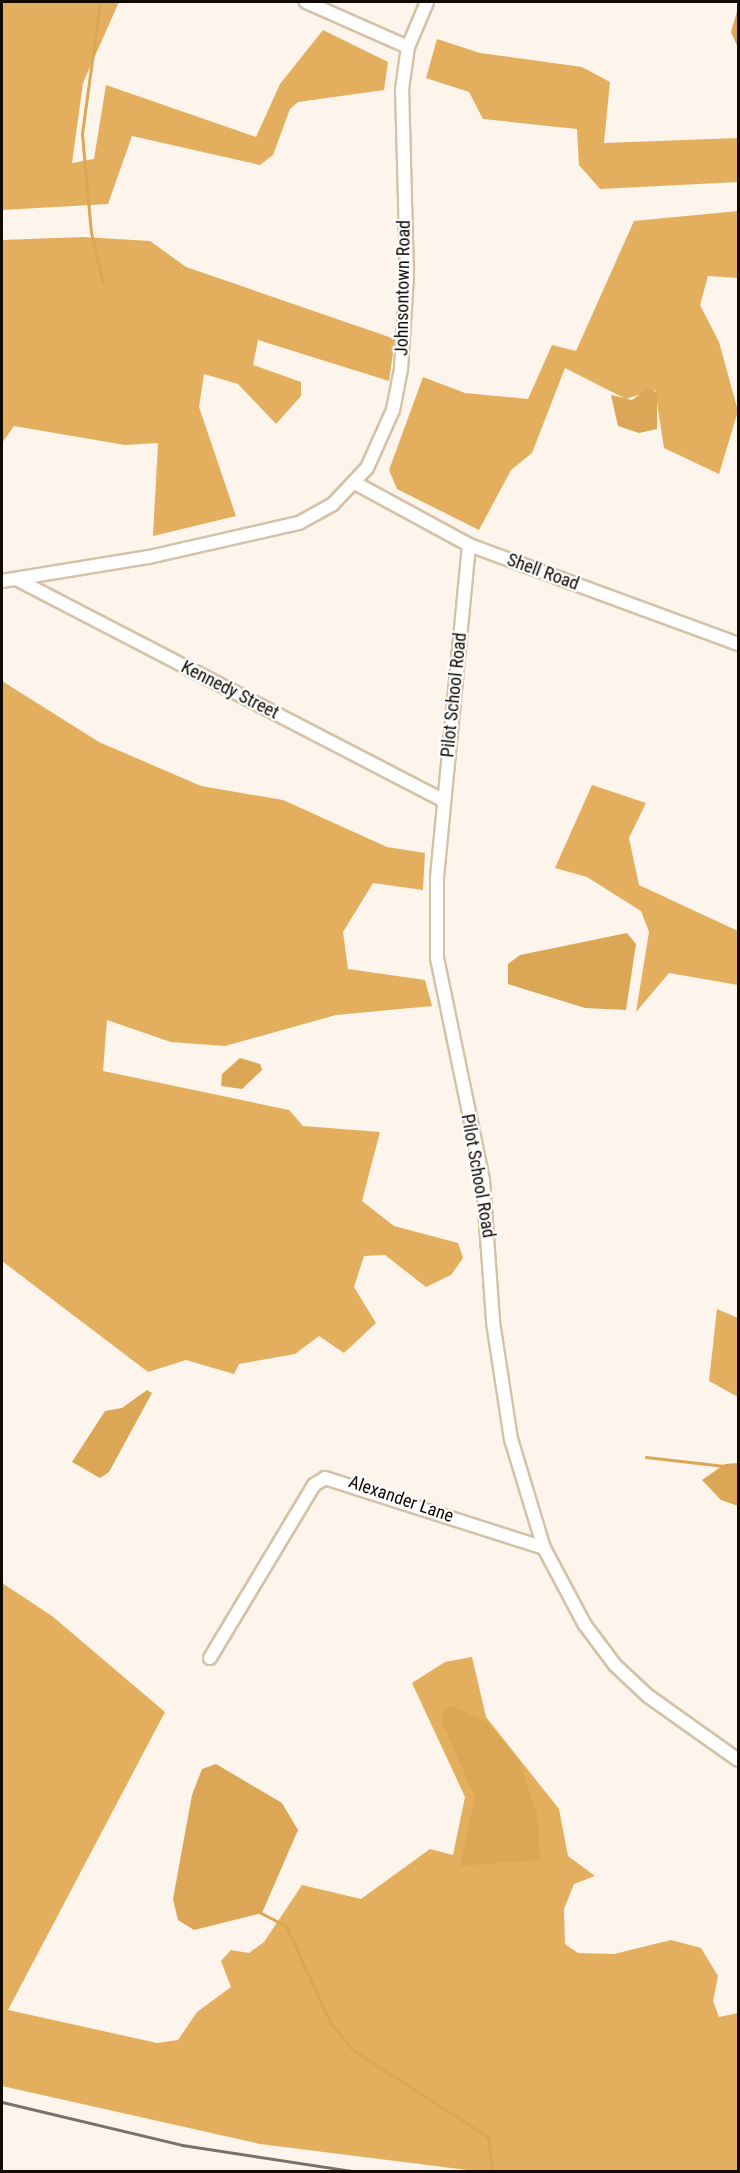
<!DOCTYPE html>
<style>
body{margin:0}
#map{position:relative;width:740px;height:2173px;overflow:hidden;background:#fdf5eb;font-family:"Roboto Condensed",sans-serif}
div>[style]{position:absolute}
.forest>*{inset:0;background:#e3af5e}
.water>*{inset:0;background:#dba756}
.stream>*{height:3px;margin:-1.5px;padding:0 1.5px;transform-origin:1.5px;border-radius:1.5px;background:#dba756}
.roads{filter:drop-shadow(2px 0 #d4c2a8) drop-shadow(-2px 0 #d4c2a8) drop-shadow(0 2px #d4c2a8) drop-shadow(0 -2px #d4c2a8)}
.minor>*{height:12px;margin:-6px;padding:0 6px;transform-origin:6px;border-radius:6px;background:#fff}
.rail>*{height:3px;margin:-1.5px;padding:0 1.5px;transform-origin:1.5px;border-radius:1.5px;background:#787168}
span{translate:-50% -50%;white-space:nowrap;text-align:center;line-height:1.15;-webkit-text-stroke:4.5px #fff;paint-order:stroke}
.street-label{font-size:18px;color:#100a03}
.frame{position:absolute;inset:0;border:3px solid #100a03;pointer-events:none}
</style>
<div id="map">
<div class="forest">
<i style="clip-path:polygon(2px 2px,119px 2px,83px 83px,72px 163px,94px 159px,106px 85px,256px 137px,280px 84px,323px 30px,388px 62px,384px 90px,298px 102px,290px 109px,273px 155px,260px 165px,132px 136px,108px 204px,2px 210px)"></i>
<i style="clip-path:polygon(437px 39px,480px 53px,582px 67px,610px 82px,604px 143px,738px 138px,738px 182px,600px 189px,579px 165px,577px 129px,483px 119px,469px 92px,426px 78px)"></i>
<i style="clip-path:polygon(738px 211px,738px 278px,708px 276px,700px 305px,719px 342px,738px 411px,719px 474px,664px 448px,655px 390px,626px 399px,565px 368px,532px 453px,511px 470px,479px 530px,397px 489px,389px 470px,423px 377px,465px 393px,528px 399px,552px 345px,576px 351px,634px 221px)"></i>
<i style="clip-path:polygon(83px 237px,150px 241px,186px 267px,395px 339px,389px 381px,258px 340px,253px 365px,301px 382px,301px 396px,276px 424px,238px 384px,204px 374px,199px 407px,236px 516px,153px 536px,158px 443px,125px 445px,14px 426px,2px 443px,2px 240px)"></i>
<i style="clip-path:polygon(2px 681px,99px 742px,201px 786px,283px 800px,387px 847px,425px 853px,423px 890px,373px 883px,343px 932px,348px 969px,425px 980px,432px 1006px,336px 1015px,225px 1046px,171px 1042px,107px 1020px,103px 1071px,289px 1110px,303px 1126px,380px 1132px,362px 1201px,394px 1226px,458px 1243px,463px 1258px,451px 1275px,426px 1287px,385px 1255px,364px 1256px,354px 1287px,376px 1323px,344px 1353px,319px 1336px,295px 1354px,239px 1364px,234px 1374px,186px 1360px,148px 1372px,2px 1261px)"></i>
<i style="clip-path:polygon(592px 785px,646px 803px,629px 838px,639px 885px,738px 931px,738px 985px,669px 973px,636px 1012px,649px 932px,641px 911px,587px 877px,555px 868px)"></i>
<i style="clip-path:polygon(717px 1309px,738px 1318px,738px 1397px,709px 1381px)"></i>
<i style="clip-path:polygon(2px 1583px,52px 1616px,165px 1712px,8px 2010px,157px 2043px,178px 2040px,197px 2012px,231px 1987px,221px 1961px,231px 1950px,249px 1953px,264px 1942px,302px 1885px,361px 1899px,430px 1849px,453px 1855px,465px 1797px,412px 1683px,445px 1662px,472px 1657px,486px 1717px,559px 1809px,568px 1856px,595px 1876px,574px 1884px,564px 1909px,565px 1944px,578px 1953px,614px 1954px,671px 1940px,701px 1948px,718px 1976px,713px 2001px,719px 2017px,738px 2013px,738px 2171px,467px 2170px,260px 2144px,2px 2086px)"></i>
</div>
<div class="water">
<i style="clip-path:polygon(738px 8px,738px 48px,731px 32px)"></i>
<i style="clip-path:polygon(649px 388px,657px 393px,657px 429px,639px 433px,618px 426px,611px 395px,632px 400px)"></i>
<i style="clip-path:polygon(627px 933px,636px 944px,626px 1010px,585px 1008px,508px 984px,508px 964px,520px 955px)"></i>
<i style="clip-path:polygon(240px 1058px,260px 1064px,262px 1070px,242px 1089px,221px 1086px,222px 1074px)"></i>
<i style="clip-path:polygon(147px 1390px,152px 1393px,109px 1472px,100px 1478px,72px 1462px,105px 1411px,122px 1408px)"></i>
<i style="clip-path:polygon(738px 1463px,738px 1506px,721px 1500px,702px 1480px,725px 1464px)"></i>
<i style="clip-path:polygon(452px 1706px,487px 1722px,519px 1760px,537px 1813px,540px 1860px,460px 1866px,475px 1798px,442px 1722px,444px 1710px)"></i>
<i style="clip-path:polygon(216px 1764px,282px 1803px,298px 1830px,262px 1913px,194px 1930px,178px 1920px,173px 1899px,192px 1795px,202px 1769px)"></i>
</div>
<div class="stream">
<i style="left:100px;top:2px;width:133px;rotate:97.8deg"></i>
<i style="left:82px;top:134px;width:98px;rotate:84.8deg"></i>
<i style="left:91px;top:232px;width:53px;rotate:77deg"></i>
<i style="left:646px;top:1457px;width:79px;rotate:6.6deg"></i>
<i style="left:257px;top:1911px;width:33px;rotate:27deg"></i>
<i style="left:286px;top:1926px;width:106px;rotate:65.4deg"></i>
<i style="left:330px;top:2022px;width:36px;rotate:51deg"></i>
<i style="left:353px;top:2050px;width:161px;rotate:32.8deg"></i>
<i style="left:488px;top:2137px;width:35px;rotate:83deg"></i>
</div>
<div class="roads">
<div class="minor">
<i style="left:306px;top:2px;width:111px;rotate:23.8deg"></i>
<i style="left:355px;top:483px;width:130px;rotate:28.5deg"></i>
<i style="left:469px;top:545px;width:287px;rotate:20.2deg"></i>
<i style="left:469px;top:545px;width:335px;rotate:95.5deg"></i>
<i style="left:437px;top:878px;width:80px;rotate:90deg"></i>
<i style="left:437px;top:958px;width:228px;rotate:78.3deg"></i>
<i style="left:483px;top:1181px;width:141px;rotate:85.9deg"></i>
<i style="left:493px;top:1322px;width:118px;rotate:81.3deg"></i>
<i style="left:511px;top:1439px;width:114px;rotate:73.2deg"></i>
<i style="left:544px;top:1548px;width:87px;rotate:62deg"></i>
<i style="left:585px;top:1625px;width:50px;rotate:53.1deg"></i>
<i style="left:615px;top:1665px;width:45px;rotate:43.2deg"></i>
<i style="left:648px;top:1696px;width:110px;rotate:35.4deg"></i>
<i style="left:18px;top:580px;width:479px;rotate:27.4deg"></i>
<i style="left:2px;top:581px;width:149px;rotate:-9.3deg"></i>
<i style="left:149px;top:557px;width:154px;rotate:-12.8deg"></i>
<i style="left:299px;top:523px;width:38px;rotate:-29deg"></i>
<i style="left:332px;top:505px;width:51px;rotate:-46.6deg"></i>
<i style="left:367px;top:468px;width:64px;rotate:-65.9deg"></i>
<i style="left:393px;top:410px;width:42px;rotate:-79deg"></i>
<i style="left:401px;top:369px;width:92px;rotate:-86.3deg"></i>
<i style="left:407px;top:277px;width:188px;rotate:-91.5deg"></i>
<i style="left:402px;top:89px;width:42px;rotate:-81.9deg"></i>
<i style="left:408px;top:47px;width:49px;rotate:-67.1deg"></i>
<i style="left:210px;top:1658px;width:202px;rotate:-59deg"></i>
<i style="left:314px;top:1485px;width:13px;rotate:-32deg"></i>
<i style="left:325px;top:1478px;width:230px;rotate:17.7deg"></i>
</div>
</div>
<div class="rail">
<i style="left:2px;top:2102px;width:185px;rotate:13.4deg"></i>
<i style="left:182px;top:2145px;width:178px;rotate:8.7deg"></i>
</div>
<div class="street-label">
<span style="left:403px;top:288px;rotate:-89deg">Johnsontown Road</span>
<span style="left:543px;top:572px;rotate:20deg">Shell Road</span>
<span style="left:230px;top:690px;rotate:27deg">Kennedy Street</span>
<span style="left:454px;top:695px;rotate:-84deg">Pilot School Road</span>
<span style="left:478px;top:1176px;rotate:80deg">Pilot School Road</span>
<span style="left:401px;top:1499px;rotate:19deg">Alexander Lane</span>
</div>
<div class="frame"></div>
</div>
